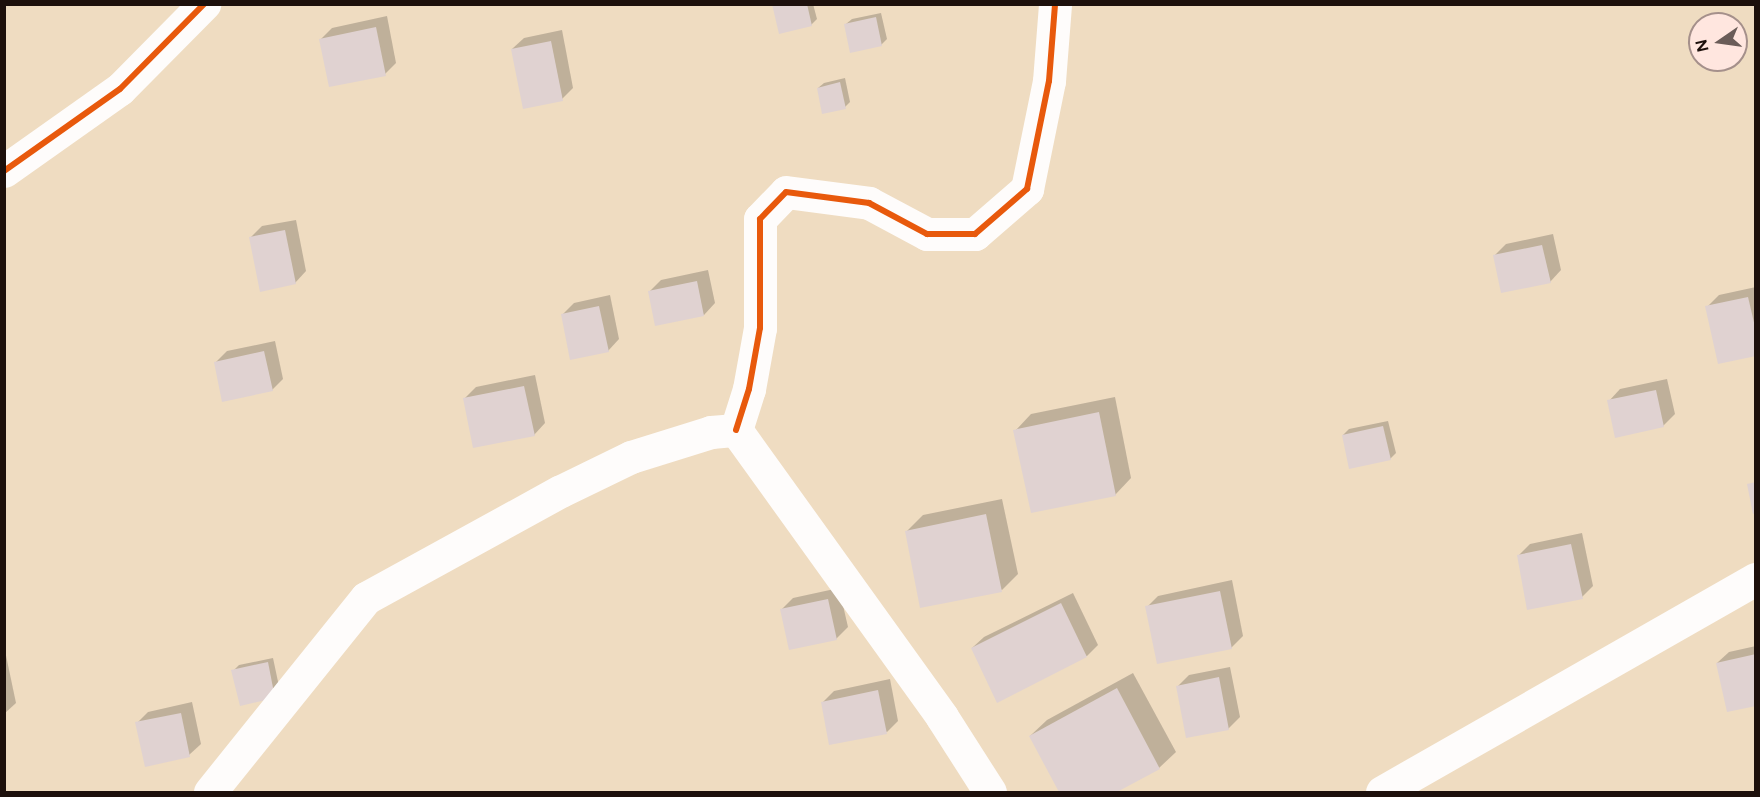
<!DOCTYPE html>
<style>
body{margin:0}
#map{position:relative;width:1760px;height:797px;overflow:hidden;background:#f8eae6;font-family:Figtree,sans-serif}
div>[style]{position:absolute}
.green>*{inset:0;background:#efdcc1}
.shadow>*{inset:0;background:#0003}
.building>*{inset:0;background:#e0d2d1}
.minor>*{height:33px;margin:-16.5px;padding:0 16.5px;transform-origin:16.5px;border-radius:16.5px;background:#fefcfb}
.tertiary>*{height:33px;margin:-16.5px;padding:0 16.5px;transform-origin:16.5px;border-radius:16.5px;background:#fefcfb}
.secondary>*{height:33px;margin:-16.5px;padding:0 16.5px;transform-origin:16.5px;border-radius:16.5px;background:#fefcfb}
.cycleway>*{height:6px;margin:-3px;padding:0 3px;transform-origin:3px;border-radius:3px;background:#e8590c}
span{translate:-50% -50%;white-space:nowrap;text-align:center;line-height:1.15;-webkit-text-stroke:4.5px #ffe6df;paint-order:stroke}
.frame{position:absolute;inset:0;border:6px solid #1d100c;pointer-events:none}
.north{position:absolute;left:1688px;top:12px;width:60px;height:60px;box-sizing:border-box;background:#ffe6df;border:2px solid #a5908b;border-radius:50%;rotate:257deg;font-size:16px;font-weight:700;line-height:24px;text-align:center;color:#1d100c}
.north::after{content:'';display:block;margin:auto;width:21px;height:27px;background:#6a5c58;clip-path:polygon(50% 0,100% 100%,50% 72%,0 100%)}
</style>
<div id="map">
<div class="green">
<i style="clip-path:polygon(evenodd,5px 5px,1755px 5px,1755px 792px,5px 792px,5px 5px,1700px 24px,1736px 24px,1736px 60px,1700px 60px,1700px 24px)"></i>
</div>
<div class="shadow">
<i style="clip-path:polygon(774px 4px,813px 4px,817px 19px,811px 25px)"></i>
<i style="clip-path:polygon(881px 13px,887px 39px,881px 45px,846px 24px,852px 19px)"></i>
<i style="clip-path:polygon(387px 16px,396px 63px,385px 74px,321px 39px,332px 28px)"></i>
<i style="clip-path:polygon(562px 30px,573px 88px,562px 99px,512px 49px,524px 38px)"></i>
<i style="clip-path:polygon(845px 78px,850px 102px,845px 107px,818px 88px,824px 83px)"></i>
<i style="clip-path:polygon(296px 220px,306px 271px,295px 283px,250px 238px,262px 226px)"></i>
<i style="clip-path:polygon(1553px 234px,1561px 270px,1550px 282px,1495px 255px,1506px 244px)"></i>
<i style="clip-path:polygon(708px 270px,715px 303px,704px 315px,649px 292px,661px 280px)"></i>
<i style="clip-path:polygon(1756px 287px,1756px 354px,1707px 307px,1719px 295px)"></i>
<i style="clip-path:polygon(610px 295px,619px 339px,608px 351px,562px 315px,574px 303px)"></i>
<i style="clip-path:polygon(275px 341px,283px 379px,272px 390px,215px 363px,227px 351px)"></i>
<i style="clip-path:polygon(535px 375px,545px 423px,534px 435px,464px 399px,476px 387px)"></i>
<i style="clip-path:polygon(1667px 379px,1675px 414px,1663px 426px,1609px 401px,1620px 389px)"></i>
<i style="clip-path:polygon(1115px 397px,1131px 478px,1115px 495px,1015px 431px,1031px 414px)"></i>
<i style="clip-path:polygon(1388px 421px,1396px 453px,1390px 459px,1343px 435px,1349px 429px)"></i>
<i style="clip-path:polygon(1002px 499px,1018px 574px,1002px 590px,906px 532px,923px 515px)"></i>
<i style="clip-path:polygon(1582px 533px,1593px 586px,1582px 597px,1518px 556px,1530px 544px)"></i>
<i style="clip-path:polygon(1232px 580px,1243px 636px,1231px 648px,1147px 607px,1158px 596px)"></i>
<i style="clip-path:polygon(839px 588px,848px 627px,836px 639px,782px 609px,793px 598px)"></i>
<i style="clip-path:polygon(1073px 593px,1098px 645px,1087px 656px,972px 648px,984px 637px)"></i>
<i style="clip-path:polygon(4px 646px,16px 703px,4px 714px)"></i>
<i style="clip-path:polygon(1756px 646px,1756px 704px,1717px 663px,1729px 652px)"></i>
<i style="clip-path:polygon(273px 658px,280px 691px,233px 671px,239px 665px)"></i>
<i style="clip-path:polygon(1230px 667px,1240px 717px,1228px 729px,1178px 686px,1189px 675px)"></i>
<i style="clip-path:polygon(1133px 673px,1176px 752px,1159px 768px,1114px 792px,1061px 792px,1030px 736px,1047px 720px)"></i>
<i style="clip-path:polygon(890px 679px,898px 721px,887px 732px,822px 703px,834px 691px)"></i>
<i style="clip-path:polygon(192px 702px,201px 744px,189px 755px,137px 723px,148px 712px)"></i>
</div>
<div class="building">
<i style="clip-path:polygon(772px 4px,807px 4px,812px 26px,779px 34px)"></i>
<i style="clip-path:polygon(876px 17px,882px 46px,850px 53px,844px 24px)"></i>
<i style="clip-path:polygon(376px 27px,386px 76px,329px 87px,319px 39px)"></i>
<i style="clip-path:polygon(551px 41px,563px 101px,523px 109px,511px 49px)"></i>
<i style="clip-path:polygon(840px 82px,846px 109px,822px 114px,817px 88px)"></i>
<i style="clip-path:polygon(285px 230px,296px 284px,260px 292px,249px 237px)"></i>
<i style="clip-path:polygon(1542px 245px,1551px 283px,1501px 293px,1493px 255px)"></i>
<i style="clip-path:polygon(697px 281px,704px 316px,655px 326px,648px 291px)"></i>
<i style="clip-path:polygon(1748px 297px,1756px 331px,1756px 356px,1718px 364px,1705px 306px)"></i>
<i style="clip-path:polygon(599px 306px,609px 352px,570px 360px,561px 314px)"></i>
<i style="clip-path:polygon(264px 351px,273px 391px,222px 402px,214px 362px)"></i>
<i style="clip-path:polygon(524px 386px,535px 436px,473px 448px,463px 398px)"></i>
<i style="clip-path:polygon(1656px 390px,1664px 427px,1615px 438px,1607px 400px)"></i>
<i style="clip-path:polygon(1099px 412px,1116px 496px,1031px 513px,1013px 430px)"></i>
<i style="clip-path:polygon(1383px 426px,1391px 460px,1349px 469px,1342px 435px)"></i>
<i style="clip-path:polygon(1756px 482px,1756px 513px,1753px 514px,1747px 484px)"></i>
<i style="clip-path:polygon(986px 514px,1002px 592px,920px 608px,905px 531px)"></i>
<i style="clip-path:polygon(1571px 544px,1583px 599px,1527px 610px,1517px 555px)"></i>
<i style="clip-path:polygon(1220px 591px,1232px 649px,1157px 664px,1145px 606px)"></i>
<i style="clip-path:polygon(828px 599px,837px 640px,789px 650px,780px 609px)"></i>
<i style="clip-path:polygon(1061px 603px,1087px 657px,997px 703px,971px 648px)"></i>
<i style="clip-path:polygon(1756px 654px,1756px 706px,1727px 712px,1716px 663px)"></i>
<i style="clip-path:polygon(268px 662px,275px 698px,240px 706px,231px 670px)"></i>
<i style="clip-path:polygon(1219px 677px,1229px 730px,1186px 738px,1176px 686px)"></i>
<i style="clip-path:polygon(1117px 688px,1160px 769px,1117px 792px,1059px 792px,1029px 736px)"></i>
<i style="clip-path:polygon(878px 690px,887px 734px,829px 745px,821px 702px)"></i>
<i style="clip-path:polygon(181px 713px,190px 757px,145px 767px,135px 722px)"></i>
</div>
<div class="minor">
<i style="left:736px;top:430px;width:43px;rotate:-72.4deg"></i>
<i style="left:749px;top:389px;width:62px;rotate:-79.8deg"></i>
<i style="left:760px;top:328px;width:109px;rotate:-90deg"></i>
<i style="left:760px;top:219px;width:37px;rotate:-46deg"></i>
<i style="left:786px;top:192px;width:84px;rotate:7.5deg"></i>
<i style="left:869px;top:203px;width:66px;rotate:28.1deg"></i>
<i style="left:927px;top:234px;width:48px"></i>
<i style="left:975px;top:234px;width:69px;rotate:-40.9deg"></i>
<i style="left:1027px;top:189px;width:110px;rotate:-78.5deg"></i>
<i style="left:1049px;top:81px;width:77px;rotate:-85.5deg"></i>
</div>
<div class="tertiary">
<i style="left:4px;top:171px;width:142px;rotate:-35.3deg"></i>
<i style="left:120px;top:89px;width:120px;rotate:-45.3deg"></i>
</div>
<div class="secondary">
<i style="left:210px;top:792px;width:249px;rotate:-51.2deg"></i>
<i style="left:366px;top:598px;width:222px;rotate:-28.8deg"></i>
<i style="left:561px;top:491px;width:78px;rotate:-25.9deg"></i>
<i style="left:631px;top:457px;width:84px;rotate:-17.4deg"></i>
<i style="left:711px;top:432px;width:25px;rotate:-5deg"></i>
<i style="left:736px;top:430px;width:353px;rotate:54.3deg"></i>
<i style="left:942px;top:717px;width:89px;rotate:57.4deg"></i>
<i style="left:1382px;top:792px;width:430px;rotate:-29.7deg"></i>
</div>
<div class="cycleway">
<i style="left:4px;top:171px;width:142px;rotate:-35.3deg"></i>
<i style="left:120px;top:89px;width:120px;rotate:-45.3deg"></i>
<i style="left:736px;top:430px;width:43px;rotate:-72.4deg"></i>
<i style="left:749px;top:389px;width:62px;rotate:-79.8deg"></i>
<i style="left:760px;top:328px;width:109px;rotate:-90deg"></i>
<i style="left:760px;top:219px;width:37px;rotate:-46deg"></i>
<i style="left:786px;top:192px;width:84px;rotate:7.5deg"></i>
<i style="left:869px;top:203px;width:66px;rotate:28.1deg"></i>
<i style="left:927px;top:234px;width:48px"></i>
<i style="left:975px;top:234px;width:69px;rotate:-40.9deg"></i>
<i style="left:1027px;top:189px;width:110px;rotate:-78.5deg"></i>
<i style="left:1049px;top:81px;width:77px;rotate:-85.5deg"></i>
</div>
<div class="frame"></div>
<div class="north">N</div>
</div>
